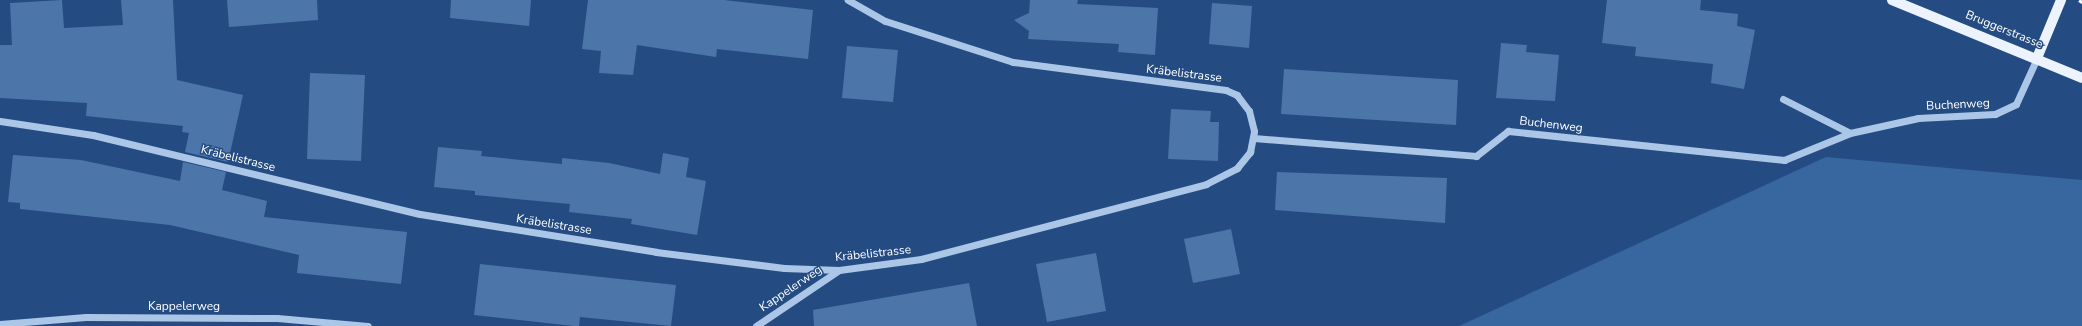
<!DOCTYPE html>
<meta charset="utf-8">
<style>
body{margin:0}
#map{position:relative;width:2082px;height:326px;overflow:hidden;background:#244c82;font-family:"Nunito Sans",sans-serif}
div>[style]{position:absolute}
.green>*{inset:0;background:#38669f}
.building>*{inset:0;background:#4c76aa}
.minor>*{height:7px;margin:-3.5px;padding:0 3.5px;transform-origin:3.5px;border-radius:3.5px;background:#abc6e7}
.major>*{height:10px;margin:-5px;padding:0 5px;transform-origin:5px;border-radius:5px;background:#edf3fd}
.rail>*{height:3px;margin-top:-1.5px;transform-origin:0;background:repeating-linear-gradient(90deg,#fff 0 7px,transparent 0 10px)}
span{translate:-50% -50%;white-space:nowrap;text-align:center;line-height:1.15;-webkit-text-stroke:3px #244c82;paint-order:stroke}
.street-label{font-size:12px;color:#fff}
</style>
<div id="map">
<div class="green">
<i style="clip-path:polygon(1826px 157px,2082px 180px,2082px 326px,1459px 326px)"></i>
</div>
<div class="building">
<i style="clip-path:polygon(62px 0,64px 28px,123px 25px,121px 0,173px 0,177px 80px,243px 95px,228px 162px,185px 152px,189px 133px,182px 132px,183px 126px,86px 116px,87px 103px,0 98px,0 45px,12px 45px,10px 3px)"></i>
<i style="clip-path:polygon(227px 0,317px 0,318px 20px,229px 27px)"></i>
<i style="clip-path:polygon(451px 0,531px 0,529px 26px,450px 18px)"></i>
<i style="clip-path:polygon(588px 0,724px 0,813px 10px,808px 59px,717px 49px,716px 57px,637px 45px,633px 75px,599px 73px,601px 51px,582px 49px)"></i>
<i style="clip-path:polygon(1030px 0,1078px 0,1077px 4px,1158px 8px,1155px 55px,1118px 52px,1119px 44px,1028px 39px,1029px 31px,1014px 20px,1029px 13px)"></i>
<i style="clip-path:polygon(1607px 0,1701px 0,1700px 10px,1738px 14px,1737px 26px,1755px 30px,1744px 89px,1711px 83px,1713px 64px,1635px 56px,1636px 47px,1602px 43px)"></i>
<i style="clip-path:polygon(1212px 3px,1252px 6px,1249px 48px,1209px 44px)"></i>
<i style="clip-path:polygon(1501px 43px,1527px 45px,1526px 52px,1559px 55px,1555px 101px,1496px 98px)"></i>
<i style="clip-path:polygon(847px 46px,898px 50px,893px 102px,842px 98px)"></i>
<i style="clip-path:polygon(1284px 69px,1458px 80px,1456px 125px,1281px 114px)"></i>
<i style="clip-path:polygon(310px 73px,365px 75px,361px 161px,307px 159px)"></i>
<i style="clip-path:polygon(1171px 109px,1211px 111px,1210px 122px,1219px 122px,1218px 161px,1168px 159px)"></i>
<i style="clip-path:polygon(438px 147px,482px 151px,481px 156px,562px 164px,562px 158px,609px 163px,660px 174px,663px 153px,689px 158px,686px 177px,706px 181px,697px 235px,631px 224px,632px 219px,569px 212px,570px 204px,475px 195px,475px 191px,434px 187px)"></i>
<i style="clip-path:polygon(13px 155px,81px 160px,180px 181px,183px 162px,226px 172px,222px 190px,267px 201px,264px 217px,407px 232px,401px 284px,297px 273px,299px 255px,170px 225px,20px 209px,20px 203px,8px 202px)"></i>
<i style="clip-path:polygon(1277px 172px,1447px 178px,1445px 223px,1275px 210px)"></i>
<i style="clip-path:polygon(1231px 229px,1240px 274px,1193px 283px,1184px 239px)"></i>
<i style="clip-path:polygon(1096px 253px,1106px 311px,1047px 322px,1036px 264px)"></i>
<i style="clip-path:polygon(480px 264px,676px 285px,671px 326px,580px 317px,579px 326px,574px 326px,474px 315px)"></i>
<i style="clip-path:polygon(969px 283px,977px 326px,814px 326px,813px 310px)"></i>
</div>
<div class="minor">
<i style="left:1783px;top:99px;width:75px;rotate:26.9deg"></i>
<i style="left:0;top:121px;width:94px;rotate:8.6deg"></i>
<i style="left:93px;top:135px;width:336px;rotate:13.6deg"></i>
<i style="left:420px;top:214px;width:239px;rotate:9.1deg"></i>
<i style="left:656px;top:252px;width:129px;rotate:7.1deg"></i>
<i style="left:784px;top:268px;width:55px;rotate:2.1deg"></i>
<i style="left:839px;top:270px;width:83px;rotate:-7.6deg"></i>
<i style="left:921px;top:259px;width:295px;rotate:-14.7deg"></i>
<i style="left:1206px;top:184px;width:35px;rotate:-27deg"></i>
<i style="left:1237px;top:168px;width:21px;rotate:-51deg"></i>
<i style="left:1250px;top:152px;width:21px;rotate:-79deg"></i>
<i style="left:1254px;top:131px;width:21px;rotate:-104deg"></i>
<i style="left:1249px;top:111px;width:20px;rotate:-127deg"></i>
<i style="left:1237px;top:95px;width:12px;rotate:-156deg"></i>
<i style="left:1226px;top:90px;width:215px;rotate:-172.5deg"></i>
<i style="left:1013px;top:62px;width:134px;rotate:-162.2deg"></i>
<i style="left:885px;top:21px;width:43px;rotate:-150.4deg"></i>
<i style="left:1254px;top:138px;width:223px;rotate:4.6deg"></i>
<i style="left:1476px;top:156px;width:41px;rotate:-38deg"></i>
<i style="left:1508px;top:131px;width:278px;rotate:6deg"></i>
<i style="left:1784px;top:160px;width:71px;rotate:-22.2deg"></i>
<i style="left:1850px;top:133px;width:70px;rotate:-12.4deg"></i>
<i style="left:1918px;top:118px;width:77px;rotate:-3deg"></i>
<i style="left:1995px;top:114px;width:23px;rotate:-25deg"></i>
<i style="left:2016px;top:104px;width:51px;rotate:-65.5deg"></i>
<i style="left:0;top:324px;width:86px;rotate:-4.7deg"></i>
<i style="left:86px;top:317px;width:191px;rotate:0.3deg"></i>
<i style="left:277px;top:318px;width:91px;rotate:5deg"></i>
<i style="left:756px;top:326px;width:100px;rotate:-34deg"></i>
</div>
<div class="major">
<i style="left:1892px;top:0;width:205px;rotate:22.3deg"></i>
<i style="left:2037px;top:58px;width:63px;rotate:-67.5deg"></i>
</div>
<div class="rail">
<i style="left:2079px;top:0;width:4px;rotate:34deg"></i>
</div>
<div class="street-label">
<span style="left:2004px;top:30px;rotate:22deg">Bruggerstrasse</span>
<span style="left:1184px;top:74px;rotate:7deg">Kräbelistrasse</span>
<span style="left:1958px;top:105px;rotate:-3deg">Buchenweg</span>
<span style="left:1551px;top:125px;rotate:7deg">Buchenweg</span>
<span style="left:238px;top:159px;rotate:14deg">Kräbelistrasse</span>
<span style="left:554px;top:225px;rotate:9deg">Kräbelistrasse</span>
<span style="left:873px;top:254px;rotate:-6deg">Kräbelistrasse</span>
<span style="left:791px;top:289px;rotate:-34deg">Kappelerweg</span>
<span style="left:184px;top:307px">Kappelerweg</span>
</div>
</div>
